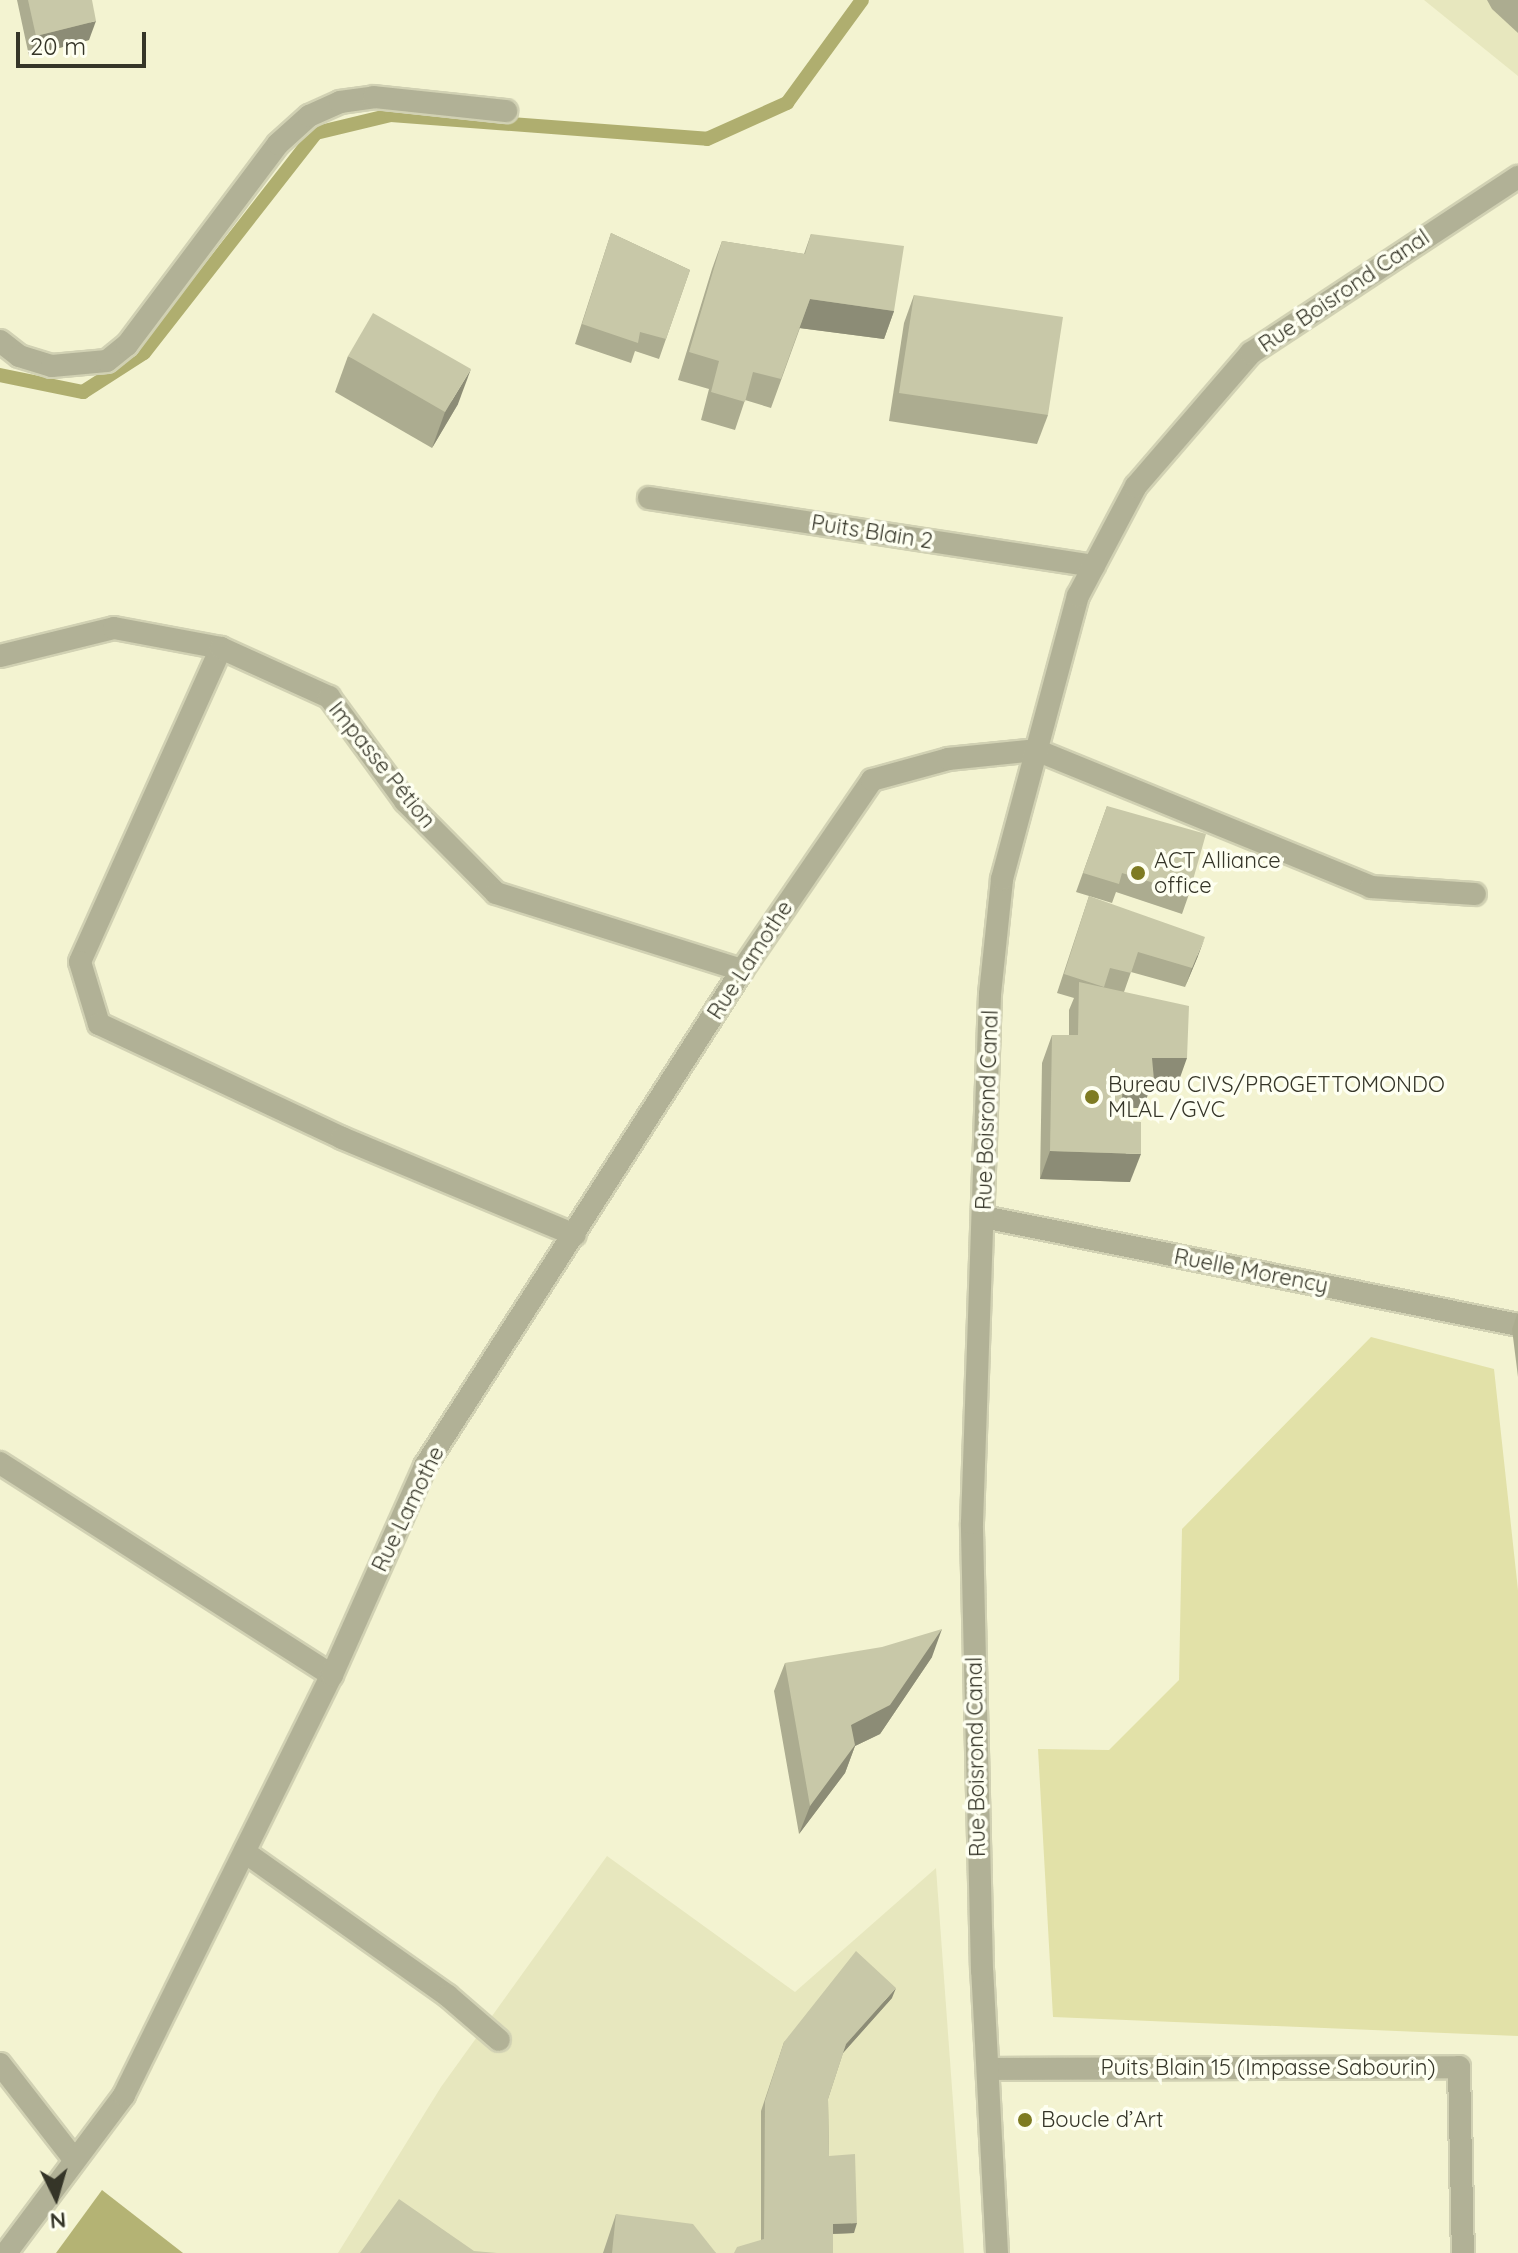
<!DOCTYPE html>
<meta charset="utf-8">
<style>
body{margin:0}
#map{position:relative;width:1518px;height:2253px;overflow:hidden;background:#f3f3d1;font-family:Quicksand,sans-serif}
div>[style]{position:absolute}
.built>*{inset:0;background:#e7e7be}
.green>*{inset:0;background:#e2e1a8}
.forest>*{inset:0;background:#b4b374}
.stream>*{height:14px;margin:-7px;padding:0 7px;transform-origin:7px;border-radius:7px;background:#afae6f}
.roads{filter:drop-shadow(2px 0 #d1d1b3) drop-shadow(-2px 0 #d1d1b3) drop-shadow(0 2px #d1d1b3) drop-shadow(0 -2px #d1d1b3)}
.service>*{height:22px;margin:-11px;padding:0 11px;transform-origin:11px;border-radius:11px;background:#b1b196}
.minor>*{height:22px;margin:-11px;padding:0 11px;transform-origin:11px;border-radius:11px;background:#b1b196}
.tertiary>*{height:22px;margin:-11px;padding:0 11px;transform-origin:11px;border-radius:11px;background:#b1b196}
.wall>*{inset:0;background:#acac90}
.shaded-wall>*{inset:0;background:#8c8c76}
.building>*{inset:0;background:#c8c8a8}
.dots>*{width:22px;height:22px;translate:-50% -50%;box-sizing:border-box;border:4px solid #fefff1;border-radius:50%}
span{translate:-50% -50%;white-space:nowrap;text-align:center;line-height:1.15;-webkit-text-stroke:7px #fefff1;paint-order:stroke}
.street-label{font-size:22px;color:#353528}
.poi-label{font-size:22px;color:#353528}
.left{translate:0 -50%;text-align:left}
.north{position:absolute;left:16px;top:2157px;width:80px;height:80px;-webkit-text-stroke:6px #fefff1;paint-order:stroke;rotate:175deg;font-size:22px;font-weight:700;line-height:32px;text-align:center;color:#353528}
.north::after{content:'';display:block;margin:auto;width:28px;height:36px;background:#353528;clip-path:polygon(50% 0,100% 100%,50% 72%,0 100%)}
.scale{position:absolute;left:16px;top:32px;width:130px;height:36px;box-sizing:border-box;border:4px solid #353528;border-top:0;padding-left:10px;font-size:24px;line-height:28px;white-space:nowrap;color:#353528;-webkit-text-stroke:6px #fefff1;paint-order:stroke}
</style>
<div id="map">
<div class="built">
<i style="clip-path:polygon(1424px 0,1518px 0,1518px 76px)"></i>
<i style="clip-path:polygon(607px 1856px,795px 1992px,936px 1868px,964px 2253px,338px 2253px,441px 2087px)"></i>
</div>
<div class="green">
<i style="clip-path:polygon(1371px 1337px,1494px 1369px,1518px 1590px,1518px 2036px,1053px 2017px,1038px 1749px,1109px 1750px,1179px 1680px,1182px 1529px)"></i>
</div>
<div class="forest">
<i style="clip-path:polygon(102px 2190px,183px 2253px,56px 2253px)"></i>
</div>
<div class="stream">
<i style="left:0;top:375px;width:85px;rotate:11.6deg"></i>
<i style="left:83px;top:392px;width:72px;rotate:-32.6deg"></i>
<i style="left:144px;top:353px;width:279px;rotate:-52deg"></i>
<i style="left:316px;top:133px;width:77px;rotate:-13.5deg"></i>
<i style="left:391px;top:115px;width:317px;rotate:4.3deg"></i>
<i style="left:707px;top:139px;width:88px;rotate:-24.2deg"></i>
<i style="left:787px;top:103px;width:127px;rotate:-53.9deg"></i>
</div>
<div class="roads">
<div class="service">
<i style="left:221px;top:648px;width:344px;rotate:114.2deg"></i>
<i style="left:80px;top:962px;width:65px;rotate:73deg"></i>
<i style="left:99px;top:1024px;width:268px;rotate:25.1deg"></i>
<i style="left:342px;top:1138px;width:252px;rotate:22.6deg"></i>
<i style="left:1036px;top:750px;width:362px;rotate:22.2deg"></i>
<i style="left:1371px;top:887px;width:104px;rotate:3.9deg"></i>
<i style="left:984px;top:1217px;width:545px;rotate:11.43deg"></i>
<i style="left:246px;top:1853px;width:247px;rotate:35.3deg"></i>
<i style="left:448px;top:1996px;width:67px;rotate:40.8deg"></i>
</div>
<div class="minor">
<i style="left:0;top:341px;width:24px;rotate:38deg"></i>
<i style="left:19px;top:356px;width:34px;rotate:17deg"></i>
<i style="left:52px;top:366px;width:55px;rotate:-5.2deg"></i>
<i style="left:107px;top:361px;width:26px;rotate:-39deg"></i>
<i style="left:127px;top:345px;width:251px;rotate:-53.1deg"></i>
<i style="left:278px;top:144px;width:42px;rotate:-42.1deg"></i>
<i style="left:309px;top:116px;width:34px;rotate:-24deg"></i>
<i style="left:340px;top:102px;width:34px;rotate:-8deg"></i>
<i style="left:374px;top:97px;width:133px;rotate:6.1deg"></i>
<i style="left:649px;top:498px;width:450px;rotate:8.7deg"></i>
<i style="left:0;top:656px;width:117px;rotate:-13.8deg"></i>
<i style="left:114px;top:628px;width:109px;rotate:10.6deg"></i>
<i style="left:221px;top:648px;width:119px;rotate:24.4deg"></i>
<i style="left:329px;top:697px;width:129px;rotate:53.8deg"></i>
<i style="left:405px;top:801px;width:129px;rotate:45.3deg"></i>
<i style="left:496px;top:893px;width:258px;rotate:17.4deg"></i>
<i style="left:0;top:1463px;width:394px;rotate:32.6deg"></i>
<i style="left:0;top:2064px;width:120px;rotate:52.1deg"></i>
<i style="left:988px;top:2069px;width:471px;rotate:-0.2deg"></i>
<i style="left:1459px;top:2067px;width:186px;rotate:88.8deg"></i>
<i style="left:6px;top:2253px;width:197px;rotate:-53.2deg"></i>
<i style="left:124px;top:2095px;width:469px;rotate:-63.7deg"></i>
<i style="left:332px;top:1675px;width:229px;rotate:-66deg"></i>
<i style="left:425px;top:1466px;width:589px;rotate:-57.42deg"></i>
<i style="left:742px;top:970px;width:230px;rotate:-55.6deg"></i>
<i style="left:872px;top:780px;width:79px;rotate:-15.4deg"></i>
<i style="left:948px;top:759px;width:88px;rotate:-5.8deg"></i>
</div>
<div class="tertiary">
<i style="left:997px;top:2253px;width:282px;rotate:-93deg"></i>
<i style="left:982px;top:1971px;width:448px;rotate:-91.3deg"></i>
<i style="left:972px;top:1523px;width:529px;rotate:-88.05deg"></i>
<i style="left:990px;top:994px;width:116px;rotate:-84deg"></i>
<i style="left:1002px;top:879px;width:293px;rotate:-75deg"></i>
<i style="left:1078px;top:596px;width:124px;rotate:-62.2deg"></i>
<i style="left:1136px;top:486px;width:176px;rotate:-49.2deg"></i>
<i style="left:1251px;top:353px;width:320px;rotate:-33.4deg"></i>
</div>
</div>
<div class="wall">
<i style="clip-path:polygon(17px 0,92px 0,89px 40px,29px 56px)"></i>
<i style="clip-path:polygon(1487px 0,1518px 0,1518px 33px,1492px 9px)"></i>
<i style="clip-path:polygon(611px 233px,690px 270px,659px 359px,635px 351px,631px 363px,575px 344px)"></i>
<i style="clip-path:polygon(811px 234px,894px 311px,884px 339px,800px 328px,771px 408px,745px 400px,735px 430px,701px 420px,709px 389px,678px 380px,712px 269px,722px 241px,804px 254px)"></i>
<i style="clip-path:polygon(914px 295px,1048px 415px,1037px 444px,889px 421px,904px 323px)"></i>
<i style="clip-path:polygon(348px 356px,458px 404px,432px 448px,335px 392px)"></i>
<i style="clip-path:polygon(1107px 806px,1189px 894px,1182px 914px,1116px 892px,1112px 903px,1076px 892px)"></i>
<i style="clip-path:polygon(1089px 896px,1198px 956px,1185px 987px,1131px 972px,1124px 992px,1177px 1086px,1151px 1086px,1143px 1108px,1122px 1108px,1121px 1121px,1130px 1182px,1040px 1179px,1042px 1063px,1052px 1035px,1069px 1035px,1069px 1010px,1074px 998px,1057px 993px)"></i>
<i style="clip-path:polygon(1518px 1312px,1518px 1377px,1512px 1329px)"></i>
<i style="clip-path:polygon(932px 1657px,880px 1734px,855px 1746px,845px 1773px,799px 1834px,774px 1691px,785px 1663px)"></i>
<i style="clip-path:polygon(892px 1998px,843px 2053px,828px 2099px,829px 2156px,854px 2233px,833px 2234px,761px 2240px,761px 2111px,784px 2042px)"></i>
<i style="clip-path:polygon(616px 2214px,716px 2253px,603px 2253px)"></i>
</div>
<div class="shaded-wall">
<i style="clip-path:polygon(96px 21px,89px 40px,29px 56px,36px 36px)"></i>
<i style="clip-path:polygon(810px 299px,894px 311px,884px 339px,799px 328px)"></i>
<i style="clip-path:polygon(471px 369px,458px 404px,432px 448px,445px 412px)"></i>
<i style="clip-path:polygon(1205px 937px,1198px 956px,1185px 987px,1192px 968px)"></i>
<i style="clip-path:polygon(1152px 1058px,1187px 1058px,1177px 1086px,1151px 1086px,1143px 1108px,1113px 1108px,1123px 1080px)"></i>
<i style="clip-path:polygon(1050px 1151px,1141px 1154px,1130px 1182px,1040px 1179px)"></i>
<i style="clip-path:polygon(942px 1629px,932px 1657px,880px 1734px,855px 1746px,845px 1773px,799px 1834px,810px 1806px,851px 1725px)"></i>
<i style="clip-path:polygon(896px 1988px,892px 1998px,842px 2054px,846px 2044px)"></i>
<i style="clip-path:polygon(857px 2223px,854px 2233px,830px 2234px,833px 2224px)"></i>
</div>
<div class="building">
<i style="clip-path:polygon(28px 0,92px 0,96px 21px,36px 36px)"></i>
<i style="clip-path:polygon(611px 233px,690px 270px,666px 339px,640px 332px,638px 343px,582px 324px)"></i>
<i style="clip-path:polygon(811px 234px,904px 246px,894px 311px,810px 299px,781px 379px,753px 372px,745px 402px,711px 392px,719px 361px,689px 352px,722px 241px,805px 254px)"></i>
<i style="clip-path:polygon(914px 295px,1063px 317px,1048px 415px,899px 393px)"></i>
<i style="clip-path:polygon(373px 313px,471px 369px,445px 412px,348px 356px)"></i>
<i style="clip-path:polygon(1107px 806px,1206px 834px,1189px 894px,1122px 873px,1119px 884px,1083px 873px)"></i>
<i style="clip-path:polygon(1089px 896px,1205px 937px,1192px 968px,1138px 952px,1131px 973px,1110px 968px,1104px 987px,1064px 974px)"></i>
<i style="clip-path:polygon(1079px 982px,1189px 1006px,1187px 1058px,1152px 1058px,1154px 1080px,1123px 1080px,1121px 1121px,1141px 1122px,1141px 1154px,1050px 1151px,1052px 1035px,1078px 1035px)"></i>
<i style="clip-path:polygon(942px 1629px,890px 1705px,851px 1725px,855px 1745px,810px 1806px,785px 1663px,882px 1647px)"></i>
<i style="clip-path:polygon(856px 1951px,896px 1988px,846px 2044px,828px 2099px,829px 2156px,855px 2154px,857px 2223px,833px 2224px,833px 2253px,734px 2253px,737px 2247px,764px 2239px,765px 2101px,784px 2042px)"></i>
<i style="clip-path:polygon(399px 2199px,474px 2251px,497px 2253px,360px 2253px)"></i>
<i style="clip-path:polygon(616px 2214px,693px 2224px,716px 2253px,612px 2253px)"></i>
</div>
<div class="dots">
<i style="left:1138px;top:873px;background:#7e7b22"></i>
<i style="left:1092px;top:1097px;background:#7e7b22"></i>
<i style="left:1025px;top:2120px;background:#7e7b22"></i>
</div>
<div class="street-label">
<span style="left:1344px;top:291px;rotate:-34deg">Rue Boisrond Canal</span>
<span style="left:872px;top:532px;rotate:9deg">Puits Blain 2</span>
<span style="left:382px;top:765px;rotate:51deg">Impasse Pétion</span>
<span style="left:750px;top:960px;rotate:-57deg">Rue Lamothe</span>
<span style="left:987px;top:1110px;rotate:-88deg">Rue Boisrond Canal</span>
<span style="left:1251px;top:1271px;rotate:11deg">Ruelle Morency</span>
<span style="left:408px;top:1509px;rotate:-64deg">Rue Lamothe</span>
<span style="left:976px;top:1757px;rotate:-91deg">Rue Boisrond Canal</span>
<span style="left:1268px;top:2068px">Puits Blain 15 (Impasse Sabourin)</span>
</div>
<div class="poi-label">
<span class="left" style="left:1154px;top:873px">ACT Alliance<br>office</span>
<span class="left" style="left:1108px;top:1097px">Bureau CIVS/PROGETTOMONDO<br>MLAL /GVC</span>
<span class="left" style="left:1041px;top:2120px">Boucle d’Art</span>
</div>
<div class="north">N</div>
<div class="scale">20 m</div>
</div>
